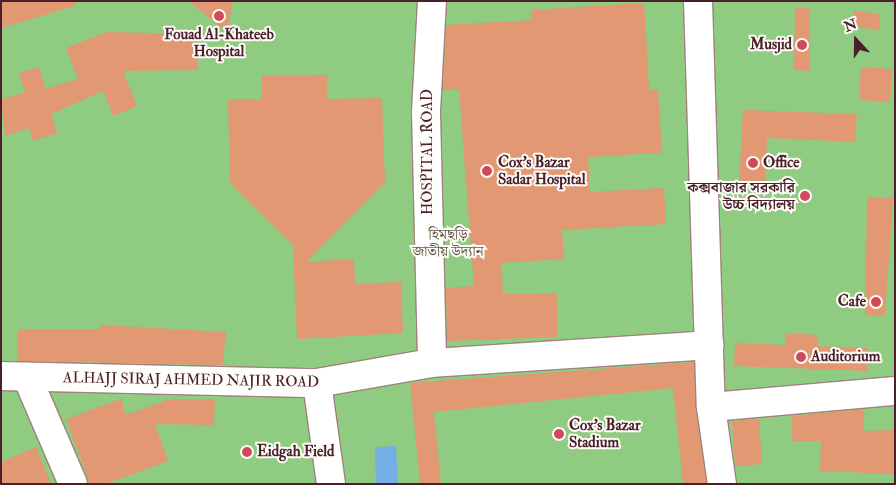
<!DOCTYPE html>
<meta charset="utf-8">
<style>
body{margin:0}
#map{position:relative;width:896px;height:485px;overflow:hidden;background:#f7e3cd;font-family:"IM FELL Double Pica","Noto Serif Bengali",serif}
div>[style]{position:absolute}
.green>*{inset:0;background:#8fcb81}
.water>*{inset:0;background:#75aee5}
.building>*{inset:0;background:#e29873}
.roads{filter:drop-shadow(1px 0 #a0817c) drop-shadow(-1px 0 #a0817c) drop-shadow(0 1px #a0817c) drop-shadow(0 -1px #a0817c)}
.minor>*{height:28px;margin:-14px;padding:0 14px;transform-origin:14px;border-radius:14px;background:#fff}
.dots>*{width:14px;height:14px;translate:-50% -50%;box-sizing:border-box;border:2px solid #fdfcf7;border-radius:50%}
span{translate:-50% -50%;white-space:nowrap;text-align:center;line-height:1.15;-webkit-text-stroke:4px #fdfcf7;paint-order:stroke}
.poi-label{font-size:15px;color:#4a1f2b;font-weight:700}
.right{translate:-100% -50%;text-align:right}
.left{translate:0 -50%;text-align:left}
.street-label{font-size:15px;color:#4a1f2b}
.park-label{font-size:15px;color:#625b49}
.frame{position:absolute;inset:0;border:2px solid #4a1f2b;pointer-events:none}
.north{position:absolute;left:831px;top:15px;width:50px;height:50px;-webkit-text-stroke:4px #fdfcf7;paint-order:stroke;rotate:339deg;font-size:14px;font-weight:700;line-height:20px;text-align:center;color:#4a1f2b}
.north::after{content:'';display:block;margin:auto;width:18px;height:22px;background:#4a1f2b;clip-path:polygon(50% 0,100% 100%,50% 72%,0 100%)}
</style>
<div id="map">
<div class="green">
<i style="clip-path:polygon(1px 1px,895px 1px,895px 484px,1px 484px)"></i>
</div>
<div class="water">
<i style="clip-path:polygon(396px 446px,398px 484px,376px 484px,375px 447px)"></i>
</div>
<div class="building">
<i style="clip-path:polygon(1px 1px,75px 1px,75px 6px,1px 28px)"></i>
<i style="clip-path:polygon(188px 1px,233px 1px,227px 32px)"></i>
<i style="clip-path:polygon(644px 3px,649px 89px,658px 89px,662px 153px,588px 157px,590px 192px,664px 188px,666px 224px,562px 230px,564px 259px,501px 263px,503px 294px,557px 293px,557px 337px,447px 341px,446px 288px,474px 286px,459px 90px,443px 90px,446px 25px,532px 20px,531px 10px)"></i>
<i style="clip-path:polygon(795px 8px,810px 8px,809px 71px,794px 70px)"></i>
<i style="clip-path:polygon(854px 11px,880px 14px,879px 30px,852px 27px)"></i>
<i style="clip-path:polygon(107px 32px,196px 34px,197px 70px,123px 71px,137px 106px,113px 116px,103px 91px,51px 114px,57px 133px,33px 141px,29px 128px,5px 136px,1px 100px,25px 92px,19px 73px,39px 67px,46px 89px,78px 79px,66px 48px)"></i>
<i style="clip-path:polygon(861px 67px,892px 69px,890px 102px,859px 100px)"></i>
<i style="clip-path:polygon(327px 75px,327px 99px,382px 98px,385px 182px,306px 262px,354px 259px,355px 284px,401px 282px,403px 333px,297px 339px,293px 245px,230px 183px,228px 99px,262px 99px,262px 76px)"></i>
<i style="clip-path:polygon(743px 110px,857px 114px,855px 142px,767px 138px,765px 186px,739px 185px)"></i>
<i style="clip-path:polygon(867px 197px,893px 198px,885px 316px,865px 315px)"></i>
<i style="clip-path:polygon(100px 325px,226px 332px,223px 365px,17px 361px,18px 329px,100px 329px)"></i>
<i style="clip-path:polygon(786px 333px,817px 335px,817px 346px,868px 348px,867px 371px,734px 366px,735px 343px,786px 345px)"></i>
<i style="clip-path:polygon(694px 362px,706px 484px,683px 484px,673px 388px,434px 412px,441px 484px,420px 484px,410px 383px)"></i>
<i style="clip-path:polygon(121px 399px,126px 415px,170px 399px,215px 399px,214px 425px,155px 424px,168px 461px,106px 484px,90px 484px,66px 419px)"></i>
<i style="clip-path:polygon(864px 409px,864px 431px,895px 430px,895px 474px,820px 471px,821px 441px,792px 441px,792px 416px)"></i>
<i style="clip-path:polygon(759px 419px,762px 464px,735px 466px,732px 421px)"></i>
<i style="clip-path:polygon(36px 447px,51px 484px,1px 484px,1px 462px)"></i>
</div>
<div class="roads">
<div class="minor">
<i style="left:432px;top:1px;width:112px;rotate:93.1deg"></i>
<i style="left:426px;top:113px;width:250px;rotate:88.6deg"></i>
<i style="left:698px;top:1px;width:406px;rotate:88.2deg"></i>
<i style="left:711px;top:407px;width:78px;rotate:81.9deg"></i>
<i style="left:1px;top:376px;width:316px;rotate:1.3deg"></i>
<i style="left:317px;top:383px;width:117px;rotate:-9.9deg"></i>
<i style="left:432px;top:363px;width:278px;rotate:-3.7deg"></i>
<i style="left:27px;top:377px;width:116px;rotate:66.7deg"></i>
<i style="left:317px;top:383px;width:102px;rotate:82.1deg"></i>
<i style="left:711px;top:407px;width:185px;rotate:-5deg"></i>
</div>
</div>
<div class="dots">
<i style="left:219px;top:16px;background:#d1495b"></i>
<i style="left:802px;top:45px;background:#d1495b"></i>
<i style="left:753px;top:163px;background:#d1495b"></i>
<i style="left:487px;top:171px;background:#d1495b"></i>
<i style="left:805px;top:196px;background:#d1495b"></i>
<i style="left:876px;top:302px;background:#d1495b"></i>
<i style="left:801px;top:357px;background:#d1495b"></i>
<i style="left:559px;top:434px;background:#d1495b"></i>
<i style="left:247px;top:452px;background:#d1495b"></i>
</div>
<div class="poi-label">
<span style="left:219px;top:43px">Fouad Al-Khateeb<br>Hospital</span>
<span class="right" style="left:792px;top:45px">Musjid</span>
<span class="left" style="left:498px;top:171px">Cox's Bazar<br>Sadar Hospital</span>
<span class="left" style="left:763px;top:163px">Office</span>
<span class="right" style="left:795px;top:196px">কক্সবাজার সরকারি<br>উচ্চ বিদ্যালয়</span>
<span class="right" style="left:866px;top:302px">Cafe</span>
<span class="left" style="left:811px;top:357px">Auditorium</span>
<span class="left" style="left:569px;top:434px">Cox's Bazar<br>Stadium</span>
<span class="left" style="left:257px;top:452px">Eidgah Field</span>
</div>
<div class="street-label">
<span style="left:428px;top:152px;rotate:-90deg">HOSPITAL ROAD</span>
<span style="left:191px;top:380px;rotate:1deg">ALHAJJ SIRAJ AHMED NAJIR ROAD</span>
</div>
<div class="park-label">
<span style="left:448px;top:243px">হিমছড়ি<br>জাতীয় উদ্যান</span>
</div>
<div class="frame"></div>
<div class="north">N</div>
</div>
